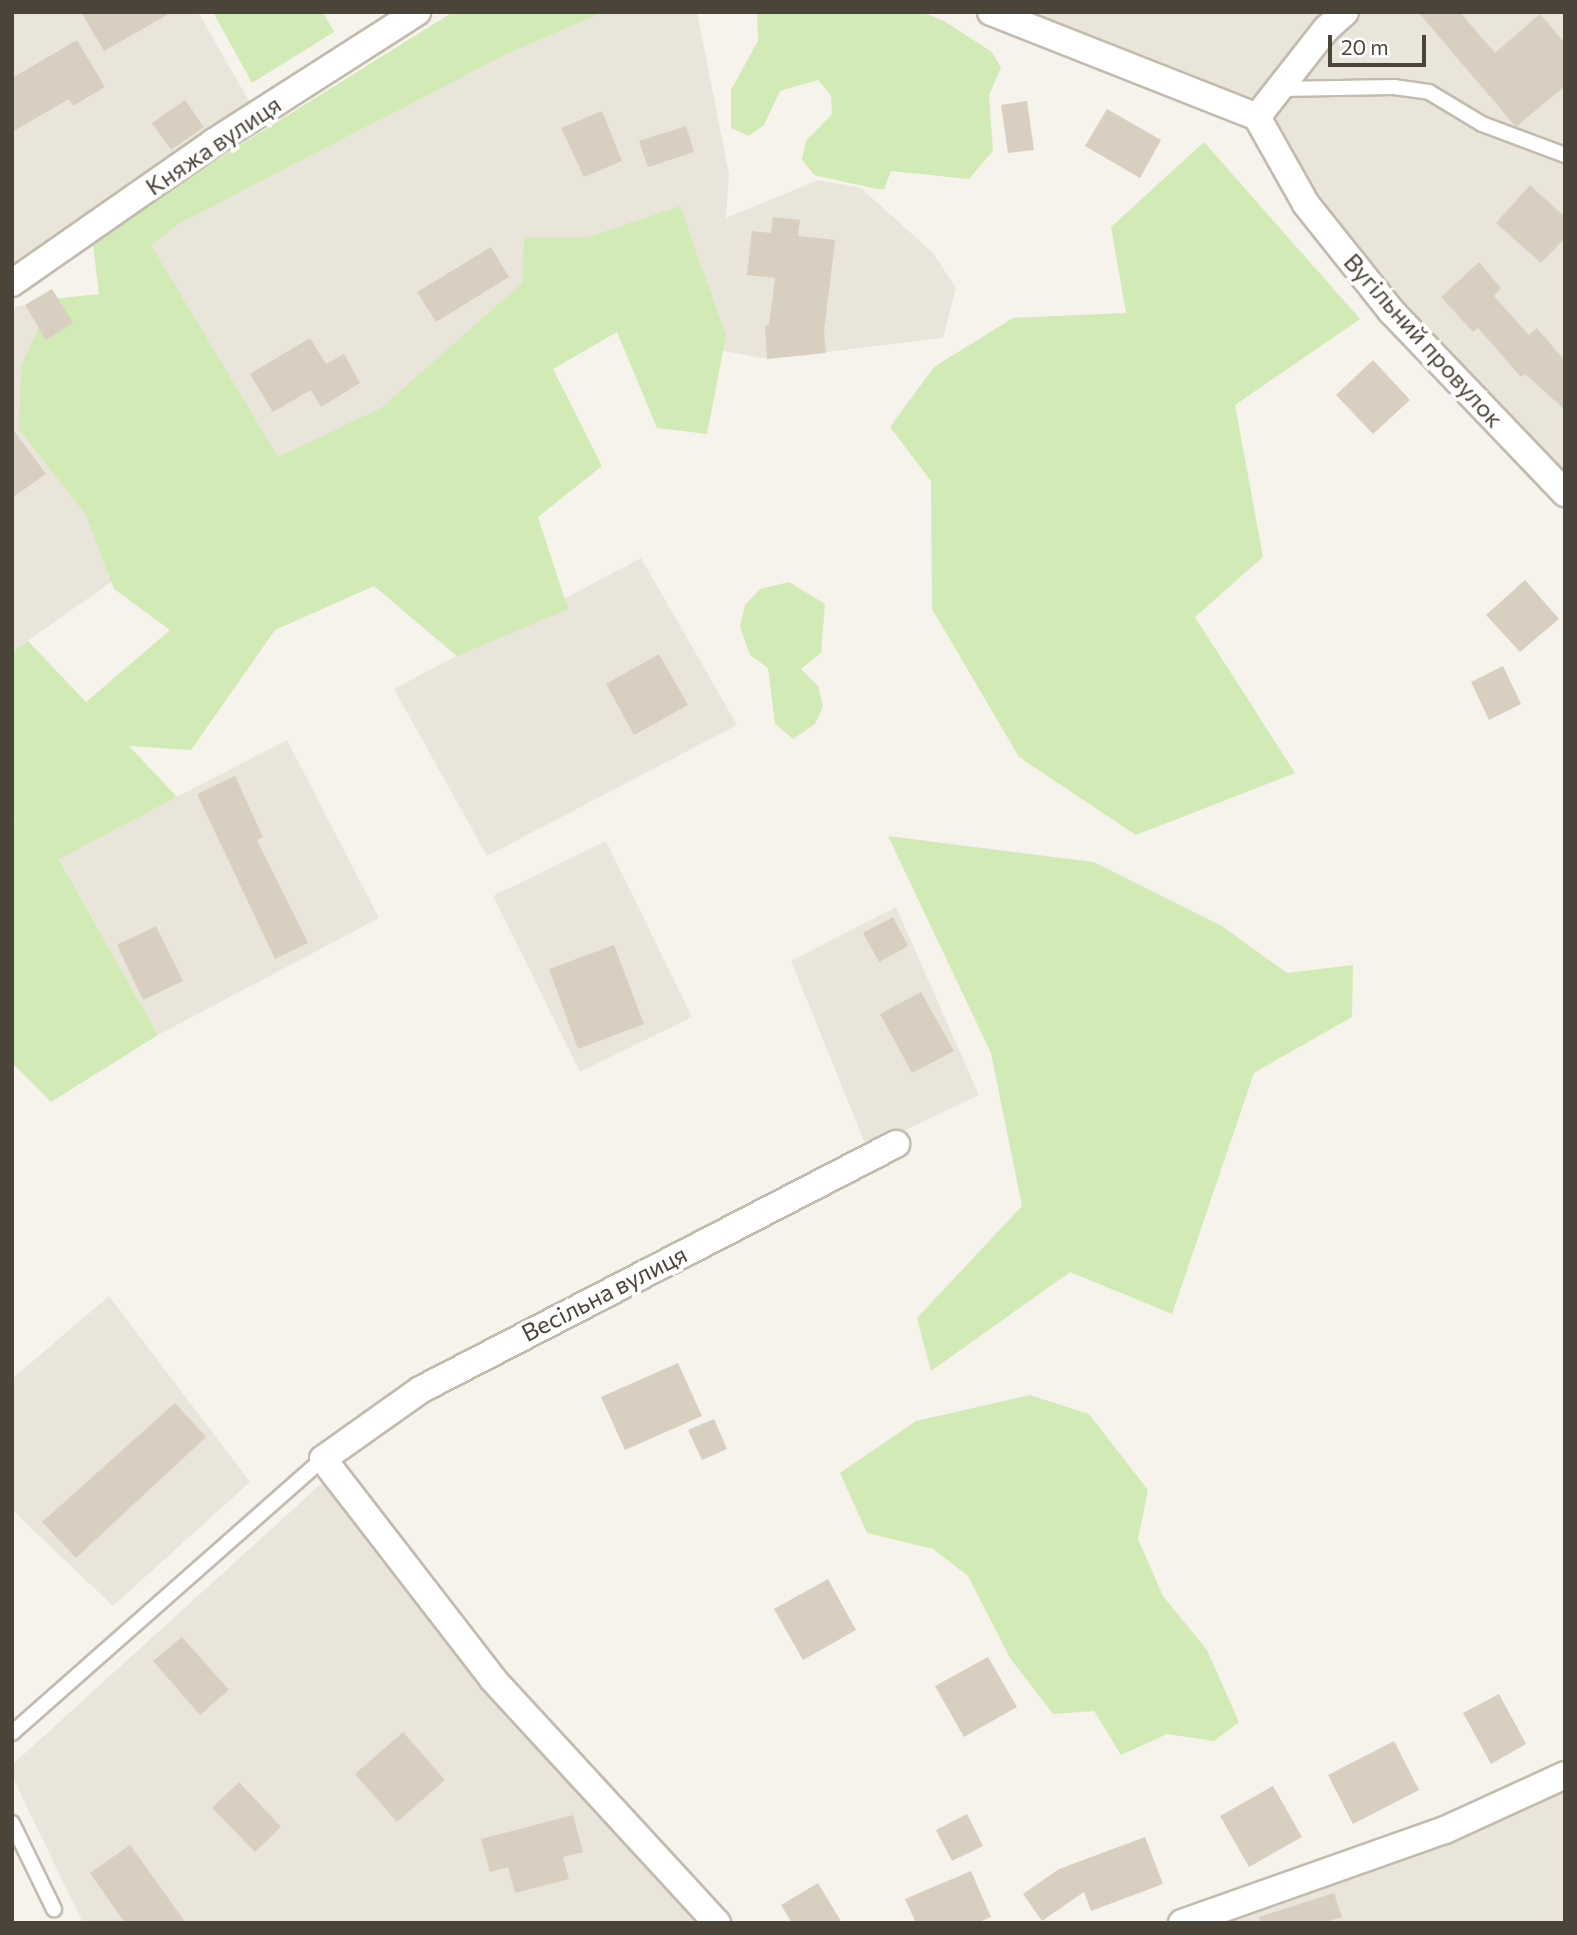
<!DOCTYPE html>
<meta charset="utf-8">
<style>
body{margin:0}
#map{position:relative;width:1577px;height:1935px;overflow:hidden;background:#f6f3ec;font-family:Commissioner,sans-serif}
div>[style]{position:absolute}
.residential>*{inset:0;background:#eae5da}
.green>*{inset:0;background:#d2eab5}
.building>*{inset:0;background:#d8cfc1}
.roads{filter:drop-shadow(2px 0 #c2bbae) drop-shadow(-2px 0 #c2bbae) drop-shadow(0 2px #c2bbae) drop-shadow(0 -2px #c2bbae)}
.lane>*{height:14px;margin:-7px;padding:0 7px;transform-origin:7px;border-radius:7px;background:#fff}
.street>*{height:26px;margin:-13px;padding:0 13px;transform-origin:13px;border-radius:13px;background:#fff}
span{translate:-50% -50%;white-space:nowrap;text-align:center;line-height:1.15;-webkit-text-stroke:7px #fff;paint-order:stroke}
.street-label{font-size:24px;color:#4b4439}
.frame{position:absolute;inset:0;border:14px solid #4b4439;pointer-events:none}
.scale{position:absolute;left:1328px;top:35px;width:98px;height:32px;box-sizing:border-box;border:4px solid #4b4439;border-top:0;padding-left:9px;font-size:21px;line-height:24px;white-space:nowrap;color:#4b4439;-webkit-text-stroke:5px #fff;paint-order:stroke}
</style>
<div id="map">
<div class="residential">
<i style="clip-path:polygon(12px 12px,198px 12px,249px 101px,12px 266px)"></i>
<i style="clip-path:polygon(604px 12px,697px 12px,729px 174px,726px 218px,818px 180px,861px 188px,933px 253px,956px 288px,943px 338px,767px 359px,583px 324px,263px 472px,131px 248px,507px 54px)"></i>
<i style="clip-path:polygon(991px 12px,1565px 12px,1565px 493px,1391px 311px,1257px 117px)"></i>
<i style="clip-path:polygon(25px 305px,46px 340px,124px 573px,12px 652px,12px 308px)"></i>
<i style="clip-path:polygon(641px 558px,737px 725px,487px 856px,394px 689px)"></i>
<i style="clip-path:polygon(287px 740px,379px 918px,158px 1035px,59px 858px)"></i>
<i style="clip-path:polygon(606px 841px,692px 1017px,580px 1072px,493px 896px)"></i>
<i style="clip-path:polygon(896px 907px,979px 1095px,867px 1148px,791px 961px)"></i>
<i style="clip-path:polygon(109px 1296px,250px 1482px,113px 1606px,12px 1510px,12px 1379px)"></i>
<i style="clip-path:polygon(334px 1472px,717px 1923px,83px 1923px,12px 1776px,12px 1765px)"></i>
<i style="clip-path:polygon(1565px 1775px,1565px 1923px,1182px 1923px)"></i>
</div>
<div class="green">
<i style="clip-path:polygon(213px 12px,323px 12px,334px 32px,252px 83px)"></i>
<i style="clip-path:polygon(453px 12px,604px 12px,507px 54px,180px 223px,151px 245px,278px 457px,381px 408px,522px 283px,524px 237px,588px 237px,680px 206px,726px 336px,707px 434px,657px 428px,617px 332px,553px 369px,602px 466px,538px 517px,568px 609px,457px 656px,374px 586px,275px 630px,191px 750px,129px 746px,177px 797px,59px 859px,158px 1035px,51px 1102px,12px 1063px,12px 821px,16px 823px,12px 819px,12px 652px,28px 641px,86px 702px,170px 630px,114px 589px,86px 515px,19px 429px,21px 366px,52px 299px,99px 294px,93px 245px,136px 210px)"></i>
<i style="clip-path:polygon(757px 12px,922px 12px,944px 21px,992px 52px,1001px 68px,989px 95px,993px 151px,969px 179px,891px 171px,884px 189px,877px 189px,814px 175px,802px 160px,806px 141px,832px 114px,831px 95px,818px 80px,780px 91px,764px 125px,749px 136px,731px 128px,731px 90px,758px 41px)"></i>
<i style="clip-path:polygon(1204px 142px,1360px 319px,1235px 405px,1263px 557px,1195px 617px,1295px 773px,1136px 835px,1019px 757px,932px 609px,931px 481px,890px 427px,934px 367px,1013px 318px,1126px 313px,1111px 227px)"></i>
<i style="clip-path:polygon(789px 582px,825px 604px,821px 653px,801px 669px,818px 686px,823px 706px,815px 724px,793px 739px,775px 724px,768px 668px,750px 655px,740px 627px,745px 605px,760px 589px)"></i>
<i style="clip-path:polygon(888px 836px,1094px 862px,1222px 926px,1287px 973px,1353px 965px,1352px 1017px,1254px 1073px,1172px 1314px,1070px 1272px,931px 1371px,917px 1318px,1022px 1206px,991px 1053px)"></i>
<i style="clip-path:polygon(1030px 1395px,1089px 1414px,1148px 1490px,1138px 1539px,1163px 1596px,1207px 1650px,1239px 1722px,1214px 1741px,1167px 1734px,1121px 1755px,1094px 1711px,1053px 1714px,1010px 1658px,968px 1576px,933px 1549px,867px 1533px,840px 1473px,916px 1421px)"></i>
</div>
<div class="building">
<i style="clip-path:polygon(81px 12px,172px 12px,104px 51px)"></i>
<i style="clip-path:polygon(1418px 12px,1460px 12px,1495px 53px,1540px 14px,1565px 43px,1565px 86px,1516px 127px)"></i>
<i style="clip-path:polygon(77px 40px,105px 87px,73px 106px,69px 99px,12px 132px,12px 78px)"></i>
<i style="clip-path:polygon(185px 100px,204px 127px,171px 150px,152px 123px)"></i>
<i style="clip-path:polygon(1027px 101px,1034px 150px,1008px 153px,1001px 105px)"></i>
<i style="clip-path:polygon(1107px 109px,1161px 140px,1140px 178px,1085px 146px)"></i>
<i style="clip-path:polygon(602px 111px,622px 161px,584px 177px,561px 128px)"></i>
<i style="clip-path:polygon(686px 126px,694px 152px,648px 167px,639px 141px)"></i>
<i style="clip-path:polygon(1530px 185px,1565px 217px,1565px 238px,1541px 263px,1496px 223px)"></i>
<i style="clip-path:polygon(773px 217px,800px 220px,798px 236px,835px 240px,824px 332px,826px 353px,767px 359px,765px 325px,769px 325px,775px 278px,747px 275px,752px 231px,771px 233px)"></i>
<i style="clip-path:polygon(491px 247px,509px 277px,436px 322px,417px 292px)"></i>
<i style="clip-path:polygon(1479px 262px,1501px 288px,1494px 296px,1529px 335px,1537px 328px,1565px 361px,1565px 410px,1525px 374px,1521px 377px,1478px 328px,1473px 332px,1441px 297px)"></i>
<i style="clip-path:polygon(52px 289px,73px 323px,46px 340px,25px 305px)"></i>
<i style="clip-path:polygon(310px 338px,326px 364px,344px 354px,360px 383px,321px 407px,311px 390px,273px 412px,250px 374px)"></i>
<i style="clip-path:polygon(1373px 360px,1410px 400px,1373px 434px,1336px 395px)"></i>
<i style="clip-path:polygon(12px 428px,46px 474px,12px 498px)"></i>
<i style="clip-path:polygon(1525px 580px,1559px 619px,1520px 652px,1486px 615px)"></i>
<i style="clip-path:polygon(659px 654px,688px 705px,634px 735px,606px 684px)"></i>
<i style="clip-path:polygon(1503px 666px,1521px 704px,1489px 720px,1471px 682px)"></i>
<i style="clip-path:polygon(235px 776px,263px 837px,257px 840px,308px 943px,275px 959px,197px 794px)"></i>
<i style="clip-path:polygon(893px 917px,908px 946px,879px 962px,863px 933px)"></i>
<i style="clip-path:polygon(156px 926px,183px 981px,143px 1000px,117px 945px)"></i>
<i style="clip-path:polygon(614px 945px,644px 1024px,578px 1049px,549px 969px)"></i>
<i style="clip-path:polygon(921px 992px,954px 1051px,912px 1073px,880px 1014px)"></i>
<i style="clip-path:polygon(678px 1363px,702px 1416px,625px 1450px,601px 1397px)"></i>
<i style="clip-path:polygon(175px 1403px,206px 1437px,76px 1558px,42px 1522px)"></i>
<i style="clip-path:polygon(714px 1419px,727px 1449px,702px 1460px,688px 1430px)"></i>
<i style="clip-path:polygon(828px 1579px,856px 1630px,803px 1660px,774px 1609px)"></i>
<i style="clip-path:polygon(182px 1637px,229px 1690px,200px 1715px,153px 1661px)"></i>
<i style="clip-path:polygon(988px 1657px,1017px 1707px,964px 1737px,935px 1686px)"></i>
<i style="clip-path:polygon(1499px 1694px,1526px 1744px,1491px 1764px,1463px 1713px)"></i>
<i style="clip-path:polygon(403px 1732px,445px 1780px,397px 1822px,355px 1774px)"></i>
<i style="clip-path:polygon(1394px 1741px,1419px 1790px,1353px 1824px,1328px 1775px)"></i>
<i style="clip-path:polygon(239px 1782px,281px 1827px,255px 1852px,212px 1808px)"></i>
<i style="clip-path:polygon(1273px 1786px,1302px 1837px,1249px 1867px,1220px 1816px)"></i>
<i style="clip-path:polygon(967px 1814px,983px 1846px,952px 1861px,936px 1830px)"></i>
<i style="clip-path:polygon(573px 1815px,583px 1852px,563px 1857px,569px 1879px,515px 1893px,508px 1867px,490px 1872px,481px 1839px)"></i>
<i style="clip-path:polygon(1145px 1837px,1163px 1884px,1091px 1911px,1084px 1892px,1042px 1921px,1023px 1894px,1059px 1869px)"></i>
<i style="clip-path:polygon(130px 1845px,186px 1923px,125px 1923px,90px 1873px)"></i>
<i style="clip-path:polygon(971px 1871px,991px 1917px,977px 1923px,916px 1923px,905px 1899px)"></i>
<i style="clip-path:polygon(818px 1883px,842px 1923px,792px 1923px,781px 1905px)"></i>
<i style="clip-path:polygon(1334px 1893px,1342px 1917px,1322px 1923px,1260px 1923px,1259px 1917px)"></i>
</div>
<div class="roads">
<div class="lane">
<i style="left:1281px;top:89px;width:113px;rotate:-1deg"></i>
<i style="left:1394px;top:87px;width:35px;rotate:8deg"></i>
<i style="left:1429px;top:92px;width:62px;rotate:31.1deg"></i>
<i style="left:1482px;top:124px;width:89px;rotate:20.5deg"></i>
<i style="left:12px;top:1733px;width:414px;rotate:-41.4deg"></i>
<i style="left:12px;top:1823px;width:96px;rotate:64deg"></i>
</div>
<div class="street">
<i style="left:991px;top:12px;width:286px;rotate:21.5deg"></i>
<i style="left:1345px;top:12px;width:25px;rotate:138deg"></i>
<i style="left:1326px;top:29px;width:112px;rotate:128.1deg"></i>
<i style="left:1257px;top:117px;width:100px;rotate:60.6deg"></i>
<i style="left:1306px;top:204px;width:137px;rotate:51.5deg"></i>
<i style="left:1391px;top:311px;width:252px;rotate:46.3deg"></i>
<i style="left:12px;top:283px;width:246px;rotate:-34.9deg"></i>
<i style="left:214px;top:142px;width:241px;rotate:-32.6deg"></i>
<i style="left:717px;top:1923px;width:331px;rotate:-132.6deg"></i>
<i style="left:493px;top:1679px;width:278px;rotate:-127.7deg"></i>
<i style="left:323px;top:1459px;width:119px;rotate:-35.4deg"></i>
<i style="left:420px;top:1390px;width:536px;rotate:-27.33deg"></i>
<i style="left:1182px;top:1923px;width:279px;rotate:-19.5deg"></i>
<i style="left:1445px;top:1830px;width:132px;rotate:-24.6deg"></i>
</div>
</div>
<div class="street-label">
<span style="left:213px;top:145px;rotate:-34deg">Княжа вулиця</span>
<span style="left:1424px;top:340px;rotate:48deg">Вугільний провулок</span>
<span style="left:604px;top:1293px;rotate:-27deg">Весільна вулиця</span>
</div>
<div class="frame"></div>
<div class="scale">20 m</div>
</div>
